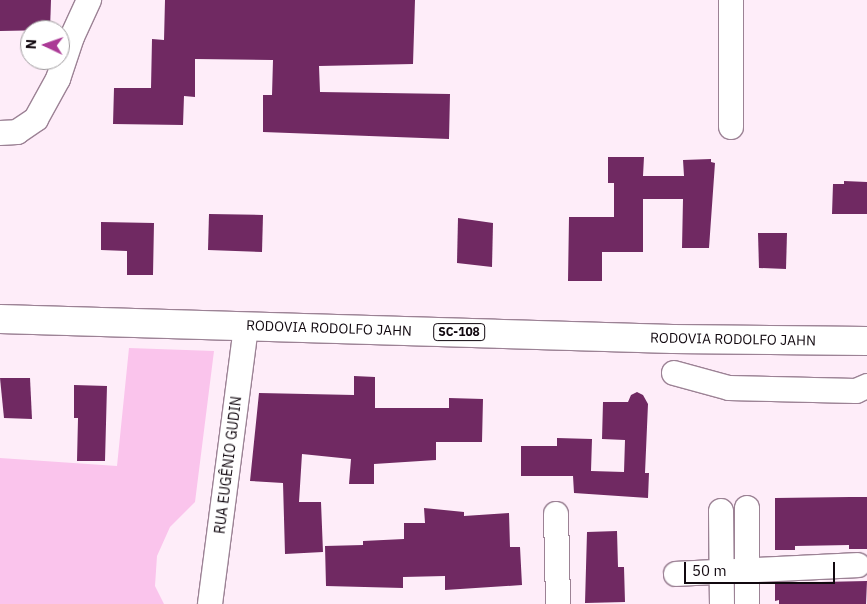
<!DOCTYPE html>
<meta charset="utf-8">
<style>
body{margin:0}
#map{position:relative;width:867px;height:604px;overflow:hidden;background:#feedf9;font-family:"IBM Plex Sans",sans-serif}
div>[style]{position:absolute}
.green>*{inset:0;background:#fac4ec}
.building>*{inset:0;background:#702962}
.roads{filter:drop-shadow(1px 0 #9c8295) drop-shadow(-1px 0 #9c8295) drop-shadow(0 1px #9c8295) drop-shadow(0 -1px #9c8295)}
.minor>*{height:24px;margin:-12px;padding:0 12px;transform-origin:12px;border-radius:12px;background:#fff}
.major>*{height:28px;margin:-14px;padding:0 14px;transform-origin:14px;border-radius:14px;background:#fff}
span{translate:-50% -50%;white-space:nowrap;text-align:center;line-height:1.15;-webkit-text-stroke:5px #fff;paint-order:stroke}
.shield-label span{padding:1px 4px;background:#fff;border:1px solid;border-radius:4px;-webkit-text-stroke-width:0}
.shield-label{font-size:12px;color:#11080f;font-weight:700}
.street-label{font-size:14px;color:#11080f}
.north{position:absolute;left:20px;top:20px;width:50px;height:50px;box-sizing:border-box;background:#fff;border:1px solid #a09c9f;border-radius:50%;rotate:273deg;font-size:14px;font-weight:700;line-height:20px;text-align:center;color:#11080f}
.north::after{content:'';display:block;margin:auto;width:18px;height:22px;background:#ab3a96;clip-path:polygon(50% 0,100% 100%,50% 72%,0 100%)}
.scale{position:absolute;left:684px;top:562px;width:151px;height:22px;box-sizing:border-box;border:2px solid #11080f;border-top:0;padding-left:6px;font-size:15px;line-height:18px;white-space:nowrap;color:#11080f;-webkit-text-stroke:4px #fff;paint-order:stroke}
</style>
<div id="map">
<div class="green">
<i style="clip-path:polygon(129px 348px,214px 351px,195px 502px,170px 527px,157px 556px,155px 586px,164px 604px,0 604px,0 458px,117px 466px)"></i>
</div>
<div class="building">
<i style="clip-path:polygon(0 0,51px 0,50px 30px,0 31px)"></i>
<i style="clip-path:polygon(165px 0,415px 0,413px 64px,319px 66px,320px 92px,450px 94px,449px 139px,263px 132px,263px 95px,272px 95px,273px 60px,195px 59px,195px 97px,184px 96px,183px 125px,113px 124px,114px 88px,151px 88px,152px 39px,164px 40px)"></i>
<i style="clip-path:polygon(608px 157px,644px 157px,643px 176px,684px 176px,683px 160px,711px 159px,711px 162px,715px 163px,709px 248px,682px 248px,683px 199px,643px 199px,643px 252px,602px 252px,602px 281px,568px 281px,569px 217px,614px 217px,614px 183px,608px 183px)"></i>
<i style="clip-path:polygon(844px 181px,867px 182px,867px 214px,832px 214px,833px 184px,844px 184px)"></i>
<i style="clip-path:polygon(209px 214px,263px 215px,262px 252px,208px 250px)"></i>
<i style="clip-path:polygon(458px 218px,493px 223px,492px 267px,457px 263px)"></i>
<i style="clip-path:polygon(101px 222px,154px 223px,153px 275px,127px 275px,127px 251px,101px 250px)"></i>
<i style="clip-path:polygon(758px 233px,787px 233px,786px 269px,759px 268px)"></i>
<i style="clip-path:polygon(354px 376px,375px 377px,375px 408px,449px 408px,449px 398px,483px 399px,482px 442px,436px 442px,436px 460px,374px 464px,374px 484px,349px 484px,351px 459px,302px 454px,299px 502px,321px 502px,323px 552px,285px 554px,283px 483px,250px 481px,259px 393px,354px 395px)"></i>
<i style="clip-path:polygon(0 378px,30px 378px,32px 419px,4px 418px)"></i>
<i style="clip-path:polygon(74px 385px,107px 386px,105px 461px,77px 461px,78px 418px,74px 418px)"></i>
<i style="clip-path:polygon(637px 392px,643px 395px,648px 404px,645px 473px,649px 473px,648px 498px,574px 493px,573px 476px,521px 476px,521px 446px,557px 446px,557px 438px,592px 439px,591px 471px,624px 472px,625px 440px,602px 439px,603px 402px,628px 402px,631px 395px)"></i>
<i style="clip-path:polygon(850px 497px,867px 497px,867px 549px,849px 549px,849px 545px,795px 546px,795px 550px,775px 550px,775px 498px)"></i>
<i style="clip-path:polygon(424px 508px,464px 512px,464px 516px,509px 513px,510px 547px,520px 547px,522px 585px,445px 590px,445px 576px,403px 577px,403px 588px,326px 586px,325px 546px,363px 545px,363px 541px,404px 539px,404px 523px,425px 523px)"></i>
<i style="clip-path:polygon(617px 531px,618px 567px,624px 567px,625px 602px,585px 603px,587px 532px)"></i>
<i style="clip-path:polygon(867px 581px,866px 604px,779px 604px,779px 600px,775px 601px,775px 583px)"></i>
</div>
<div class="roads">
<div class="minor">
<i style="left:731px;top:127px;width:127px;rotate:-90deg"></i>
<i style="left:0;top:133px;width:17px;rotate:-3deg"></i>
<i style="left:17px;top:132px;width:23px;rotate:-34deg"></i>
<i style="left:36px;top:119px;width:46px;rotate:-61.2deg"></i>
<i style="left:58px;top:79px;width:44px;rotate:-71.6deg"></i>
<i style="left:72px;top:37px;width:41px;rotate:-65.3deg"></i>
<i style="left:674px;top:373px;width:57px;rotate:15.3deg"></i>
<i style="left:729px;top:388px;width:127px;rotate:1.4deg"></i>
<i style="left:856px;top:391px;width:12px;rotate:-24deg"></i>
<i style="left:747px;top:508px;width:96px;rotate:90deg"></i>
<i style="left:721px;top:511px;width:93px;rotate:89.4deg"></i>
<i style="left:556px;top:514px;width:90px;rotate:88.7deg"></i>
<i style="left:676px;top:574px;width:182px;rotate:-2.8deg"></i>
<i style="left:210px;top:604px;width:281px;rotate:-82.6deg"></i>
</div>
<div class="major">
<i style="left:0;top:319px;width:673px;rotate:1.7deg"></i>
<i style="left:673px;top:339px;width:194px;rotate:0.6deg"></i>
</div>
</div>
<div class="shield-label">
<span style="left:459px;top:332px">SC-108</span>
</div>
<div class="street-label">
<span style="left:329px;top:328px;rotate:2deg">RODOVIA RODOLFO JAHN</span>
<span style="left:733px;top:339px;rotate:1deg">RODOVIA RODOLFO JAHN</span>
<span style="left:228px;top:465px;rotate:-83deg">RUA EUGÊNIO GUDIN</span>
</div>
<div class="north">N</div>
<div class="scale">50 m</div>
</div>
